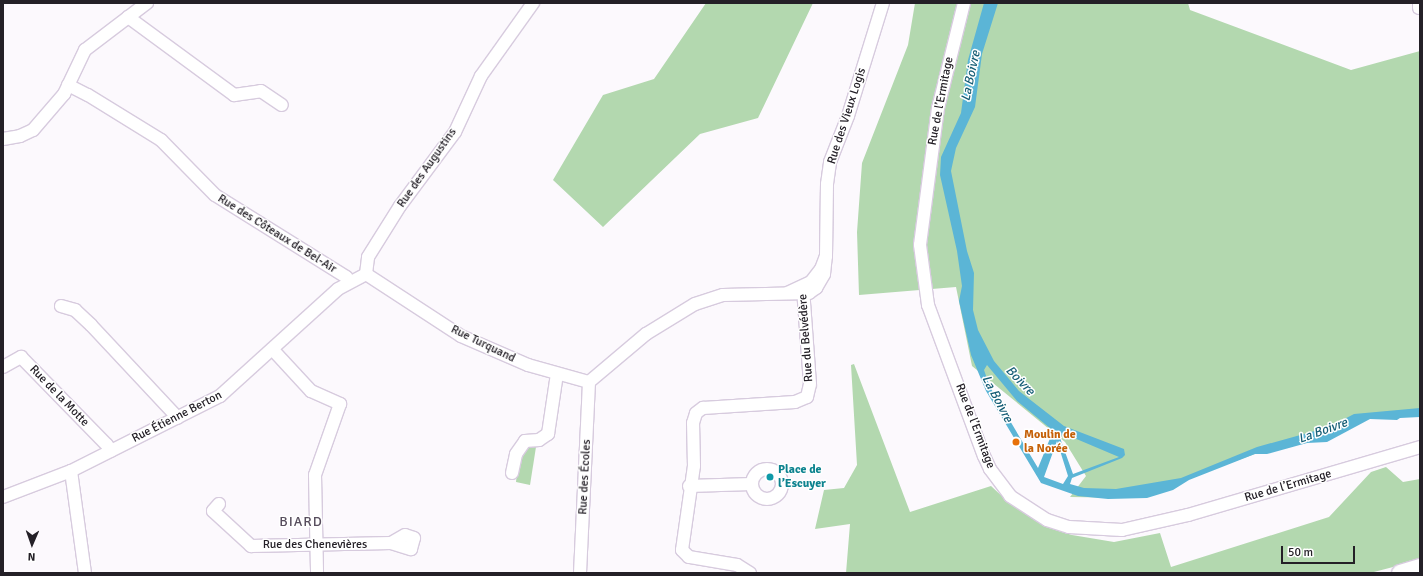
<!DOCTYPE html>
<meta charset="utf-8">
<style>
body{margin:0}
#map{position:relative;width:1423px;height:576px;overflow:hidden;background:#fcf9fd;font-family:Signika,sans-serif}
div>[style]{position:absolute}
.green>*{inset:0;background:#b3d8af}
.water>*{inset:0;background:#5bb5d6}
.roads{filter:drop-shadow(1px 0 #d7cbde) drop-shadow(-1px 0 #d7cbde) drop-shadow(0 1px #d7cbde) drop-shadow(0 -1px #d7cbde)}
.street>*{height:12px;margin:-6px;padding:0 6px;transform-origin:6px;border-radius:6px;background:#fff}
.street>.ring{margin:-6px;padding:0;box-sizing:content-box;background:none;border:12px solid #fff;border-radius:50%}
.secondary>*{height:17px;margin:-8.5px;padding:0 8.5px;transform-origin:8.5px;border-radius:8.5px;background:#fff}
.dots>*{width:11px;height:11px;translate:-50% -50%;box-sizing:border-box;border:2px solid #fff;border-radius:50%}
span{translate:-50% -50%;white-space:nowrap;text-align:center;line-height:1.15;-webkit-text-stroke:3px #fff;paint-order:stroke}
.street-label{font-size:12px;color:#242027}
.food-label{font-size:12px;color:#c56008;font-weight:700}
.left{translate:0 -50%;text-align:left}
.culture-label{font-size:12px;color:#0d838f;font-weight:700}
.water-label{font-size:13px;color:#165e76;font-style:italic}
.quarter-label{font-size:14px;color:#584e5e;letter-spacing:1px}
.frame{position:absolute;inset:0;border:4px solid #242027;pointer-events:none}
.north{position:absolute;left:12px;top:524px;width:40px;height:40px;-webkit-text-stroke:3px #fff;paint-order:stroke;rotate:182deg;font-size:11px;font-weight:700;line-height:16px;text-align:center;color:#242027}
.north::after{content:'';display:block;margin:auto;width:14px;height:18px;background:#242027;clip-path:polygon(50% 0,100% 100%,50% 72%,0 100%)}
.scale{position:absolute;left:1281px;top:546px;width:74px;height:18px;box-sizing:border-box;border:2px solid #242027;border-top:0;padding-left:5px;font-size:12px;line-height:14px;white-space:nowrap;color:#242027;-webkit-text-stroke:3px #fff;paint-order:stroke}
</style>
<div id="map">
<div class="green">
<i style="clip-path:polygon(706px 3px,813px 3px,758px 118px,700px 134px,603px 227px,553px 180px,603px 95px,654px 79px)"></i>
<i style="clip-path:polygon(915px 3px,1188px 3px,1190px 10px,1351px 70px,1420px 51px,1420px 410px,1356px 417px,1134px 498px,1070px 497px,1086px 476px,1065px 442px,972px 366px,956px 287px,859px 295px,857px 232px,862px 163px,908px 45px)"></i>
<i style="clip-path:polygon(854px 364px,910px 512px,991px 486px,1005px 499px,1046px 527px,1072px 535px,1114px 542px,1160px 533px,1171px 567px,1329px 517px,1371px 472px,1386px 467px,1403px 482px,1420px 479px,1420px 560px,1370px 573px,846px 573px,850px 524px,815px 529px,824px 490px,844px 488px,857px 465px,851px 365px)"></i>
<i style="clip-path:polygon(528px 445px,536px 447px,530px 485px,516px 482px,518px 463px,522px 452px)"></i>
</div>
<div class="water">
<i style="clip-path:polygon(evenodd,984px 3px,998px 3px,982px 54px,975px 107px,956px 148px,951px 171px,967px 251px,974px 273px,973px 310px,978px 330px,994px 361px,1019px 391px,1064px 426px,1124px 449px,1125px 455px,1122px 458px,1072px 478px,1070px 484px,1084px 488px,1116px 489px,1181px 478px,1257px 447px,1329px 427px,1354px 414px,1420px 408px,1420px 417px,1400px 418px,1397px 420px,1370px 419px,1327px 442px,1307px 443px,1267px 454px,1255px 454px,1189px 480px,1173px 490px,1147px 498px,1108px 499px,1078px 496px,1041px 483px,986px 391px,971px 355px,959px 301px,962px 286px,957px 251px,940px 175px,941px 157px,961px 113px,968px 60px,984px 3px,987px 365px,1017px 401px,1051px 429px,1051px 436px,1038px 468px,990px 387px,984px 370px,987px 365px,984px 3px,1062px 435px,1067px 435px,1119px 457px,1073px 474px,1060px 438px,1062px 435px,984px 3px,1057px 441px,1068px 476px,1063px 484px,1044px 477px,1057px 441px)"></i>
</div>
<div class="roads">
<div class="street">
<i style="left:964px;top:3px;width:108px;rotate:103.9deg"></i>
<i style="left:938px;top:108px;width:138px;rotate:97.5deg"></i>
<i style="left:920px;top:245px;width:61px;rotate:82.4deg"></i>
<i style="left:928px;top:305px;width:161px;rotate:69.7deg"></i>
<i style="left:984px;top:456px;width:14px;rotate:65deg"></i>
<i style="left:990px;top:469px;width:34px;rotate:53deg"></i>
<i style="left:1010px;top:496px;width:44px;rotate:33deg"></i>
<i style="left:1047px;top:520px;width:23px;rotate:18deg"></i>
<i style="left:1069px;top:527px;width:53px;rotate:3.2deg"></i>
<i style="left:1122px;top:530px;width:68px;rotate:-12.8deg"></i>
<i style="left:1188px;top:515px;width:242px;rotate:-16.3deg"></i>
<i style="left:1419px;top:3px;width:5px;rotate:90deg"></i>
<i style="left:128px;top:17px;width:132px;rotate:36.3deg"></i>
<i style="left:234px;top:95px;width:27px;rotate:-8deg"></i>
<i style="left:261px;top:91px;width:25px;rotate:34deg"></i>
<i style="left:68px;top:85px;width:22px;rotate:27deg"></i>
<i style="left:88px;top:95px;width:86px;rotate:31.7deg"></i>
<i style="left:161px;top:140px;width:77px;rotate:45.5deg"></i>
<i style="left:215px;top:195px;width:155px;rotate:32deg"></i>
<i style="left:346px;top:277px;width:6px;rotate:59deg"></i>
<i style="left:3px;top:139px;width:17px;rotate:-10deg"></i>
<i style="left:20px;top:136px;width:14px;rotate:-25deg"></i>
<i style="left:33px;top:130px;width:48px;rotate:-49.3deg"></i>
<i style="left:64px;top:94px;width:49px;rotate:-64.5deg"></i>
<i style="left:85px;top:50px;width:78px;rotate:-37.2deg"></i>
<i style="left:826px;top:256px;width:72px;rotate:-89.2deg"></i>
<i style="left:827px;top:184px;width:22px;rotate:-82deg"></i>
<i style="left:830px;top:162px;width:49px;rotate:-68.6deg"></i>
<i style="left:848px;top:116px;width:118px;rotate:-72.8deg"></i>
<i style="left:366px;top:274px;width:17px;rotate:-83deg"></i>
<i style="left:368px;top:257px;width:60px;rotate:-57.9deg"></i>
<i style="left:400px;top:206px;width:92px;rotate:-53.4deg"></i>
<i style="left:455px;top:132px;width:62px;rotate:-65.1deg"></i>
<i style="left:481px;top:76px;width:90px;rotate:-54.5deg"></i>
<i style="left:366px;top:274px;width:113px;rotate:33.1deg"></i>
<i style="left:461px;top:336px;width:73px;rotate:23.4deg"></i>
<i style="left:528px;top:365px;width:63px;rotate:15.6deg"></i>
<i style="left:61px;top:306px;width:15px;rotate:16deg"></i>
<i style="left:75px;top:310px;width:22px;rotate:43deg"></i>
<i style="left:91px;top:325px;width:127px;rotate:46.9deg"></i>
<i style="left:273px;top:350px;width:56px;rotate:47.2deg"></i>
<i style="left:311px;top:391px;width:32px;rotate:24deg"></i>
<i style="left:340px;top:404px;width:75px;rotate:109.4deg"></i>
<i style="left:315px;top:475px;width:98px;rotate:88.8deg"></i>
<i style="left:3px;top:367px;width:21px;rotate:-29deg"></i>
<i style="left:21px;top:357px;width:123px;rotate:45.7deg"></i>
<i style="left:107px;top:445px;width:7px;rotate:56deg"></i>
<i style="left:589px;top:382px;width:75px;rotate:-40.1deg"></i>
<i style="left:646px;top:334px;width:57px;rotate:-31.5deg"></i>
<i style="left:695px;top:304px;width:29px;rotate:-18deg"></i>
<i style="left:723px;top:295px;width:86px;rotate:-1.3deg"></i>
<i style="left:809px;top:293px;width:9px;rotate:-36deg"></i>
<i style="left:816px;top:288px;width:16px;rotate:-60deg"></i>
<i style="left:824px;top:274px;width:18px;rotate:-84deg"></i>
<i style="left:826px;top:256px;width:14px;rotate:111deg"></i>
<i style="left:821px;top:269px;width:16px;rotate:128deg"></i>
<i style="left:811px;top:282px;width:26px;rotate:155deg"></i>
<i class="ring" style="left:752px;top:469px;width:18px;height:18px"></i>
<i style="left:71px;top:471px;width:103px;rotate:82.2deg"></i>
<i style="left:512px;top:473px;width:19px;rotate:-78deg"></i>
<i style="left:516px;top:454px;width:16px;rotate:-55deg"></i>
<i style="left:525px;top:441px;width:14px;rotate:-4deg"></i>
<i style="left:539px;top:440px;width:11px;rotate:-34deg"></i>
<i style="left:548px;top:434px;width:61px;rotate:-81.5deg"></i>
<i style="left:689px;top:486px;width:63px;rotate:-1.8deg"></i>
<i style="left:3px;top:497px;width:73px;rotate:-20.9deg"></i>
<i style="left:71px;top:471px;width:167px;rotate:-26.7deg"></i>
<i style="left:220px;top:396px;width:159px;rotate:-42.2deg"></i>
<i style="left:338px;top:289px;width:32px;rotate:-28deg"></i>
<i style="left:219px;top:504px;width:9px;rotate:131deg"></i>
<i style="left:213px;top:511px;width:52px;rotate:42.6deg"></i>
<i style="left:251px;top:546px;width:140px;rotate:-1.2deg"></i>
<i style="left:391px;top:543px;width:21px;rotate:17deg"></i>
<i style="left:411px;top:549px;width:11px;rotate:-75deg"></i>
<i style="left:414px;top:538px;width:9px;rotate:-162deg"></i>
<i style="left:405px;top:535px;width:16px;rotate:150deg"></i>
<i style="left:580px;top:573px;width:191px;rotate:-87.3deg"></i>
<i style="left:750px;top:573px;width:15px;rotate:-148deg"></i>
<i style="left:737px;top:565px;width:49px;rotate:-170.5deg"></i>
<i style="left:689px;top:557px;width:10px;rotate:-135deg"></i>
<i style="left:682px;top:550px;width:85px;rotate:-81.9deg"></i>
<i style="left:694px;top:466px;width:43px;rotate:-91.3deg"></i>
<i style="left:693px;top:423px;width:10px;rotate:-73deg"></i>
<i style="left:696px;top:413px;width:9px;rotate:-36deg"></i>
<i style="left:703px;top:408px;width:92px;rotate:-3.7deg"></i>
<i style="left:795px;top:402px;width:13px;rotate:-23deg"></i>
<i style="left:807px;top:397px;width:13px;rotate:-77deg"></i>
<i style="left:810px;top:384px;width:96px;rotate:-94.2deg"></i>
</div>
<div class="secondary">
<i style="left:1400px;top:573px;width:21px;rotate:-17deg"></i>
</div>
</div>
<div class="dots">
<i style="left:1016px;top:442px;background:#e8710a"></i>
<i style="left:770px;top:477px;background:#0f9aa8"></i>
</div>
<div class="street-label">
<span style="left:941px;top:101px;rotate:-79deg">Rue de l’Ermitage</span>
<span style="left:847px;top:116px;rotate:-72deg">Rue des Vieux Logis</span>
<span style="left:427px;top:168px;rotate:-55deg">Rue des Augustins</span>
<span style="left:277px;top:234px;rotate:32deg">Rue des Côteaux de Bel-Air</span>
<span style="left:806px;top:338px;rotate:-94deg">Rue du Belvédère</span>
<span style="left:483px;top:344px;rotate:26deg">Rue Turquand</span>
<span style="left:59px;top:396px;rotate:46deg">Rue de la Motte</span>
<span style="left:177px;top:417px;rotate:-27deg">Rue Étienne Berton</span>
<span style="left:975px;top:426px;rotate:69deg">Rue de l’Ermitage</span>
<span style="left:585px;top:477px;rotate:-87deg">Rue des Écoles</span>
<span style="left:1288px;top:486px;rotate:-16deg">Rue de l’Ermitage</span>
<span style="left:315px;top:545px">Rue des Chenevières</span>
</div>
<div class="food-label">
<span class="left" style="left:1024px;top:442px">Moulin de<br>la Norée</span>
</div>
<div class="culture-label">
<span class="left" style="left:778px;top:477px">Place de<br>l’Escuyer</span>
</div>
<div class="water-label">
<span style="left:971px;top:76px;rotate:-78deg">La Boivre</span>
<span style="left:1020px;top:381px;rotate:46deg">Boivre</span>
<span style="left:997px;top:399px;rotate:62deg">La Boivre</span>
<span style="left:1323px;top:431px;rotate:-20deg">La Boivre</span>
</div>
<div class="quarter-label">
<span style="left:301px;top:522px">BIARD</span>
</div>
<div class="frame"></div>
<div class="north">N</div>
<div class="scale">50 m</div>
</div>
